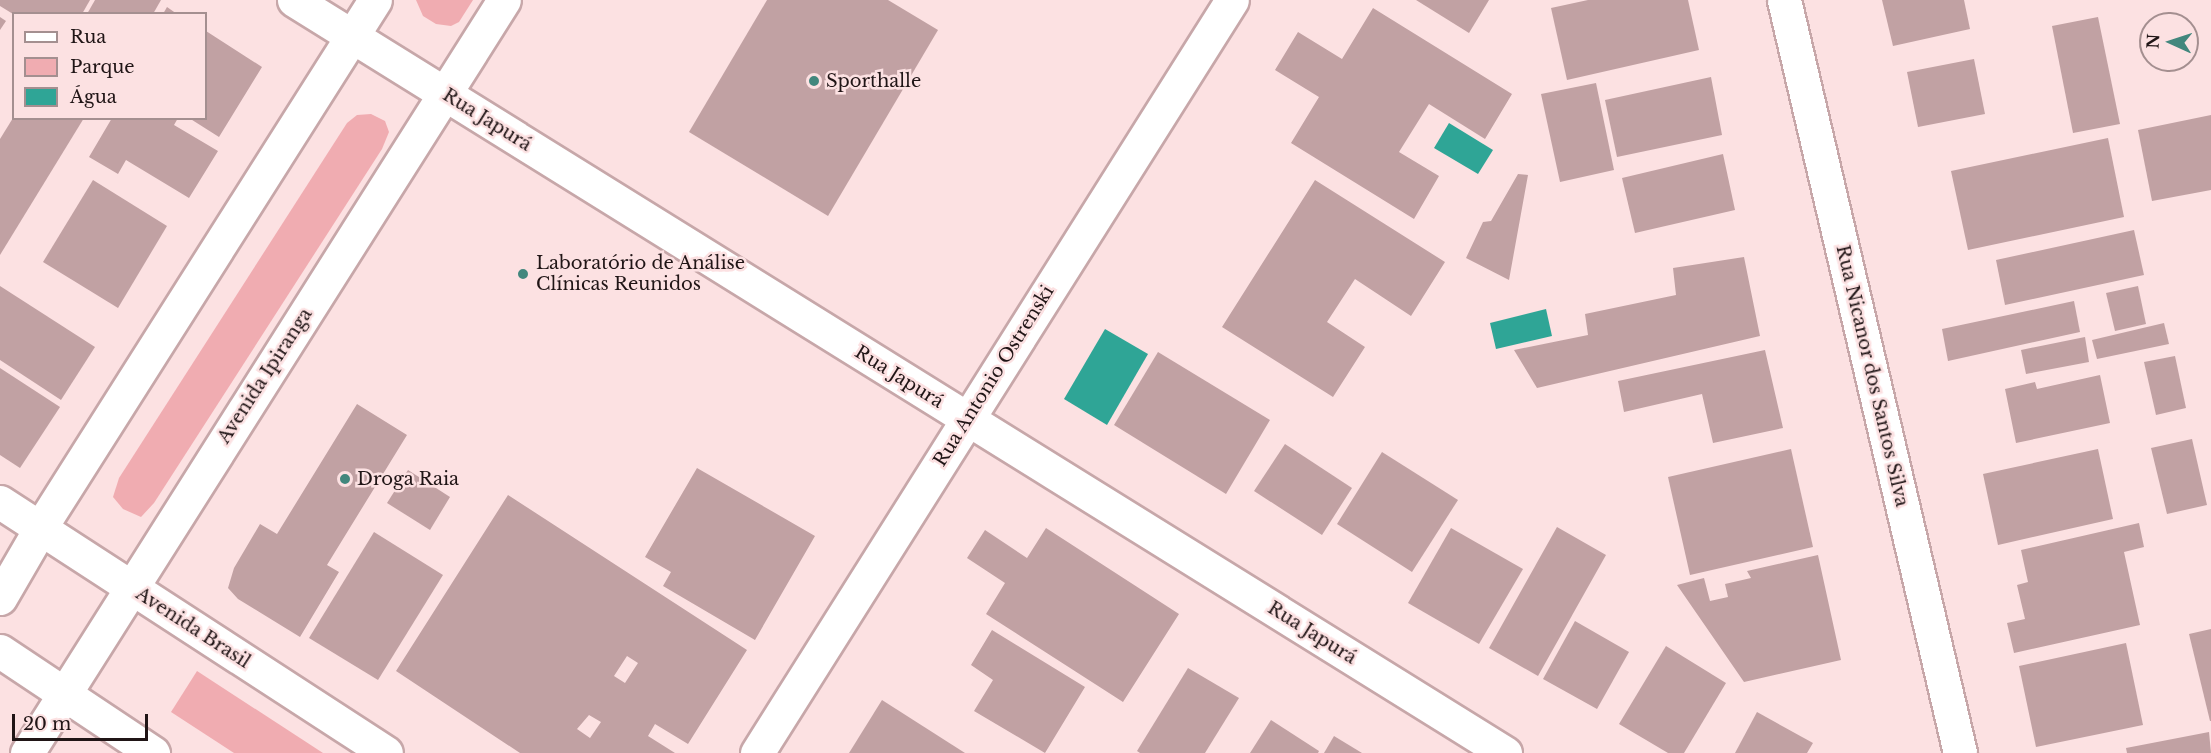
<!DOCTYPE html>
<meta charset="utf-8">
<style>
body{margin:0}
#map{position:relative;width:2211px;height:753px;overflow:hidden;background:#fce1e2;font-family:"Libre Baskerville",serif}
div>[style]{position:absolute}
.green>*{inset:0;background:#f0acb1}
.water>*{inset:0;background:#2fa596}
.building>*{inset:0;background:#c1a1a3}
.roads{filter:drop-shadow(2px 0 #c7a7a9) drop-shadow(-2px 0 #c7a7a9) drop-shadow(0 2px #c7a7a9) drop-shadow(0 -2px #c7a7a9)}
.street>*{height:33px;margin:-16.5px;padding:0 16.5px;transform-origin:16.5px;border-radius:16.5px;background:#fff}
.secondary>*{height:33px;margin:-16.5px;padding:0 16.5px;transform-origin:16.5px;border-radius:16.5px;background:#fff}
.dots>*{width:16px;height:16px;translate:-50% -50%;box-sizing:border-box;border:3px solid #fce1e2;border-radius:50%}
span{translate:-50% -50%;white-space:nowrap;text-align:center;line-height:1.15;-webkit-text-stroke:5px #fce1e2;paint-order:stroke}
.poi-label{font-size:18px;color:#201516}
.left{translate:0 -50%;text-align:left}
.street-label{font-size:18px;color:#201516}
.legend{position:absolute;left:12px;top:12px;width:195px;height:108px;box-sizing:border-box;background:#fce1e2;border:2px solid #a48f90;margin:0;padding:8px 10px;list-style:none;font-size:18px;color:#201516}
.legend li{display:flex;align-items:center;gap:12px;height:30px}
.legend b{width:30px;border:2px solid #a48f90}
.north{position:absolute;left:2139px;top:12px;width:60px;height:60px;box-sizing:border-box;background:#fce1e2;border:2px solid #a48f90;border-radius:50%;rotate:273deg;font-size:16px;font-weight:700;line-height:24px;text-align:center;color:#201516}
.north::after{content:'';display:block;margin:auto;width:21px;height:27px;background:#42877d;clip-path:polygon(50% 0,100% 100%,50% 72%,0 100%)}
.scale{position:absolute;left:12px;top:714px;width:136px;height:27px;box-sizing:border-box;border:3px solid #201516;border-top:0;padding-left:8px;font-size:18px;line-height:21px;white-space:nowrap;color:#201516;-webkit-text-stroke:4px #fce1e2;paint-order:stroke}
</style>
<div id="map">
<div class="green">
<i style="clip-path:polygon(416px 0,473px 0,459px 22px,451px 26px,436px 24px,423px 16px)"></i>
<i style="clip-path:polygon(371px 114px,385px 121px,389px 132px,382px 149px,154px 503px,141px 517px,123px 509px,113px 497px,119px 478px,347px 123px,357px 115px)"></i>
<i style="clip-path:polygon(197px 671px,323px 753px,234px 753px,171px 712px)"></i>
</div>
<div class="water">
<i style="clip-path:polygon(1449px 123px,1493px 150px,1478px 174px,1434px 148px)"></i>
<i style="clip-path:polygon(1546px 309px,1552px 336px,1496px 349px,1490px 323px)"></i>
<i style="clip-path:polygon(1105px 329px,1148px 354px,1107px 425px,1064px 399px)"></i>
</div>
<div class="building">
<i style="clip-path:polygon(0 0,90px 0,82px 14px,13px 14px,0 6px)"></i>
<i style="clip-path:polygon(95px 0,161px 0,153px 14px,87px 14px)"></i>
<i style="clip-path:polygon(767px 0,888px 0,938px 30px,828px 216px,689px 132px)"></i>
<i style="clip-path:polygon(1416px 0,1489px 0,1469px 33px)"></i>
<i style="clip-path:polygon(1588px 0,1688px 0,1699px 50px,1567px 80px,1551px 8px)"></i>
<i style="clip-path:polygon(1882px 0,1964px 0,1970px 29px,1893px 46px)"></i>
<i style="clip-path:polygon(167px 7px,177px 14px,163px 14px)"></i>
<i style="clip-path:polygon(1373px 8px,1512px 94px,1485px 139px,1429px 104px,1399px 152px,1439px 176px,1414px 219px,1291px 143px,1319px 97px,1275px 70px,1298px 32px,1342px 59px)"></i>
<i style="clip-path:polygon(0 17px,6px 21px,0 30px)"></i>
<i style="clip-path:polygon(2098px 17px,2120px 124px,2073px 133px,2052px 26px)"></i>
<i style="clip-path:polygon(206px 31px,262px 67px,219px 137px,189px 118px,206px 118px)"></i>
<i style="clip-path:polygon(1974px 59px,1985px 114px,1918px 127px,1907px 72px)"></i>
<i style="clip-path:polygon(1711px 77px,1722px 135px,1617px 157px,1605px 100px)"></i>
<i style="clip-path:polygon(1596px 83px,1614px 170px,1560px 182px,1541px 94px)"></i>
<i style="clip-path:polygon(2211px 115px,2211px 190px,2152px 201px,2138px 130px)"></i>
<i style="clip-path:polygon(13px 118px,84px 118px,0 255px,0 139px)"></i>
<i style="clip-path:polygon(112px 118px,178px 118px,174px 125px,218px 151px,189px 198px,126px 160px,118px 174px,89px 157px)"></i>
<i style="clip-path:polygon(2108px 138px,2124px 217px,1968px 250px,1951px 171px)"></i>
<i style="clip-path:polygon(1723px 154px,1735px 210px,1635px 233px,1622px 178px)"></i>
<i style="clip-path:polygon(1518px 174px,1528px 175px,1509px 280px,1466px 258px,1483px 222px,1491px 221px)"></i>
<i style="clip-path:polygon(93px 180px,167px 226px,118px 308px,43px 262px)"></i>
<i style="clip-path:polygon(1315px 180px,1445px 262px,1411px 316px,1355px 279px,1327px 322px,1365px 347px,1333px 397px,1222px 327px)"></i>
<i style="clip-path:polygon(2134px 230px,2144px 275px,2005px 305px,1996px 260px)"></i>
<i style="clip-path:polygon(1744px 257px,1760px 336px,1537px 388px,1514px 350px,1588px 335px,1585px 314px,1676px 295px,1673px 268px)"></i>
<i style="clip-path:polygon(0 286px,95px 347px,61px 400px,0 360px)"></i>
<i style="clip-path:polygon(2138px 286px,2146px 324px,2115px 331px,2106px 293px)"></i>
<i style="clip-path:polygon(2074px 301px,2080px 332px,1948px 361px,1942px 329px)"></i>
<i style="clip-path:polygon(2164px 323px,2169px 344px,2097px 359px,2092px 340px)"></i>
<i style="clip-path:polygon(2085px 337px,2089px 362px,2026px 374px,2021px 350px)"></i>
<i style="clip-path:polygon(1765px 350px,1783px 428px,1713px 443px,1702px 394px,1624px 412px,1618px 381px)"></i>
<i style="clip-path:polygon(1158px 352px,1270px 420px,1226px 494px,1114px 425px)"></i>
<i style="clip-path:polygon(2175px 356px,2186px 408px,2156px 415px,2144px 362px)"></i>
<i style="clip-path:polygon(0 368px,60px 407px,20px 468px,0 455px)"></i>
<i style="clip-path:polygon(2100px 375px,2110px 423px,2016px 443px,2005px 389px,2035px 382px,2037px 389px)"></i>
<i style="clip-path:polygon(357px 404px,407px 435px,327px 565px,339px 572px,300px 637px,238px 599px,228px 588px,234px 568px,260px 524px,277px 534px)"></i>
<i style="clip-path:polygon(2192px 439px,2207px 505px,2167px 514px,2151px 448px)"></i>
<i style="clip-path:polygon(1285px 444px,1352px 488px,1322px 535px,1254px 491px)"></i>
<i style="clip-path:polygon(1791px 449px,1813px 547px,1690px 575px,1668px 477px)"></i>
<i style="clip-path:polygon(2098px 449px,2113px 519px,1998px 545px,1983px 474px)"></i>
<i style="clip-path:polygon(1382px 452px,1458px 500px,1412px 572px,1337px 524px)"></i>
<i style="clip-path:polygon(697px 468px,815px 536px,755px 640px,663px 586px,671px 572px,645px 557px)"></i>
<i style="clip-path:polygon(408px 470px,450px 497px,430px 530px,387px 503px)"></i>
<i style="clip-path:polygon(evenodd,508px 495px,747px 650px,688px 744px,655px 724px,648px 736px,675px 753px,520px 753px,396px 671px,508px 495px,627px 656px,638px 663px,625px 683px,614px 676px,627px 656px,508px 495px,589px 715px,601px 722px,590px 738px,577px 729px,589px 715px)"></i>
<i style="clip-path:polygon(2139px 523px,2144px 547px,2124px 552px,2140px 625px,2014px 653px,2007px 623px,2025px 619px,2017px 585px,2028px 582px,2021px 550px)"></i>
<i style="clip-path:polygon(1557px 527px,1606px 555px,1538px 676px,1489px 648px)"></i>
<i style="clip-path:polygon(1046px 528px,1179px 614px,1123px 702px,986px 614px,1005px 583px,967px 558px,985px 530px,1027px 558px)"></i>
<i style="clip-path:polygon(1451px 528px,1523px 569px,1479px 644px,1408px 603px)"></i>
<i style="clip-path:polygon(374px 532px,443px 575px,378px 680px,309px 638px)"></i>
<i style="clip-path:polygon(1818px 555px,1841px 660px,1744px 682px,1677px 585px,1704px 578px,1710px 601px,1728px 597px,1725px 584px,1751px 578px,1747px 571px)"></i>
<i style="clip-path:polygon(1575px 621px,1629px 652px,1597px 709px,1543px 679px)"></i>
<i style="clip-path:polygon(2211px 629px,2211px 721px,2210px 721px,2189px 634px)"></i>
<i style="clip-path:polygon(992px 630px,1085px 687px,1045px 753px,974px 711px,993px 680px,971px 665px)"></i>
<i style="clip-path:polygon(2126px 643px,2143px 725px,2036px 747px,2019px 666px)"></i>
<i style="clip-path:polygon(1666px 646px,1726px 683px,1684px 753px,1668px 753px,1619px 724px)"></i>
<i style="clip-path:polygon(1188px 668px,1239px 698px,1205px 753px,1140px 753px,1137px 751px)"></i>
<i style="clip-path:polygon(882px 700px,965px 753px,849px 753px)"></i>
<i style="clip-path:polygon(1757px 712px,1813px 743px,1807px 753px,1735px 753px)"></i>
<i style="clip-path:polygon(1271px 720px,1319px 751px,1318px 753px,1250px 753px)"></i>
<i style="clip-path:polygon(2209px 732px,2211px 753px,2127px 753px,2126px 748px)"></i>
<i style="clip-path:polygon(1334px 736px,1362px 753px,1324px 753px)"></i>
</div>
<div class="roads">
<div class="street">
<i style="left:294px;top:0;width:1426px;rotate:31.87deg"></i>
<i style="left:1784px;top:0;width:773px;rotate:76.84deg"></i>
<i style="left:757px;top:753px;width:890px;rotate:-57.76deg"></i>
</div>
<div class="secondary">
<i style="left:0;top:502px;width:460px;rotate:33deg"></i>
<i style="left:0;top:598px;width:94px;rotate:-59.9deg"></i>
<i style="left:47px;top:517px;width:612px;rotate:-57.61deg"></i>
<i style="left:0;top:651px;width:184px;rotate:33.7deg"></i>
<i style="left:27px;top:753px;width:891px;rotate:-57.65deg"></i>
</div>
</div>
<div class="dots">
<i style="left:814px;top:81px;background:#42877d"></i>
<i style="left:523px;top:274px;background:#42877d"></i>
<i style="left:345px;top:479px;background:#42877d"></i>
</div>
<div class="poi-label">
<span class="left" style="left:826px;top:81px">Sporthalle</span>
<span class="left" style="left:536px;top:274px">Laboratório de Análise<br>Clínicas Reunidos</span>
<span class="left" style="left:357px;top:479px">Droga Raia</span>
</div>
<div class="street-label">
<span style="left:487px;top:120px;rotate:32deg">Rua Japurá</span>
<span style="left:265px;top:376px;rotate:-57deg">Avenida Ipiranga</span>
<span style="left:994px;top:376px;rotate:-58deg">Rua Antonio Ostrenski</span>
<span style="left:1872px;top:376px;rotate:77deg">Rua Nicanor dos Santos Silva</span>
<span style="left:899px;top:377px;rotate:32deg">Rua Japurá</span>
<span style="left:193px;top:628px;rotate:33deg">Avenida Brasil</span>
<span style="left:1312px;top:633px;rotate:32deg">Rua Japurá</span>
</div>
<ul class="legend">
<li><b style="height:8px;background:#fff"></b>Rua</li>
<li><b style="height:16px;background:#f0acb1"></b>Parque</li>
<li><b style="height:16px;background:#2fa596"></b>Água</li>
</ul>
<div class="north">N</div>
<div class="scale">20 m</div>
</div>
